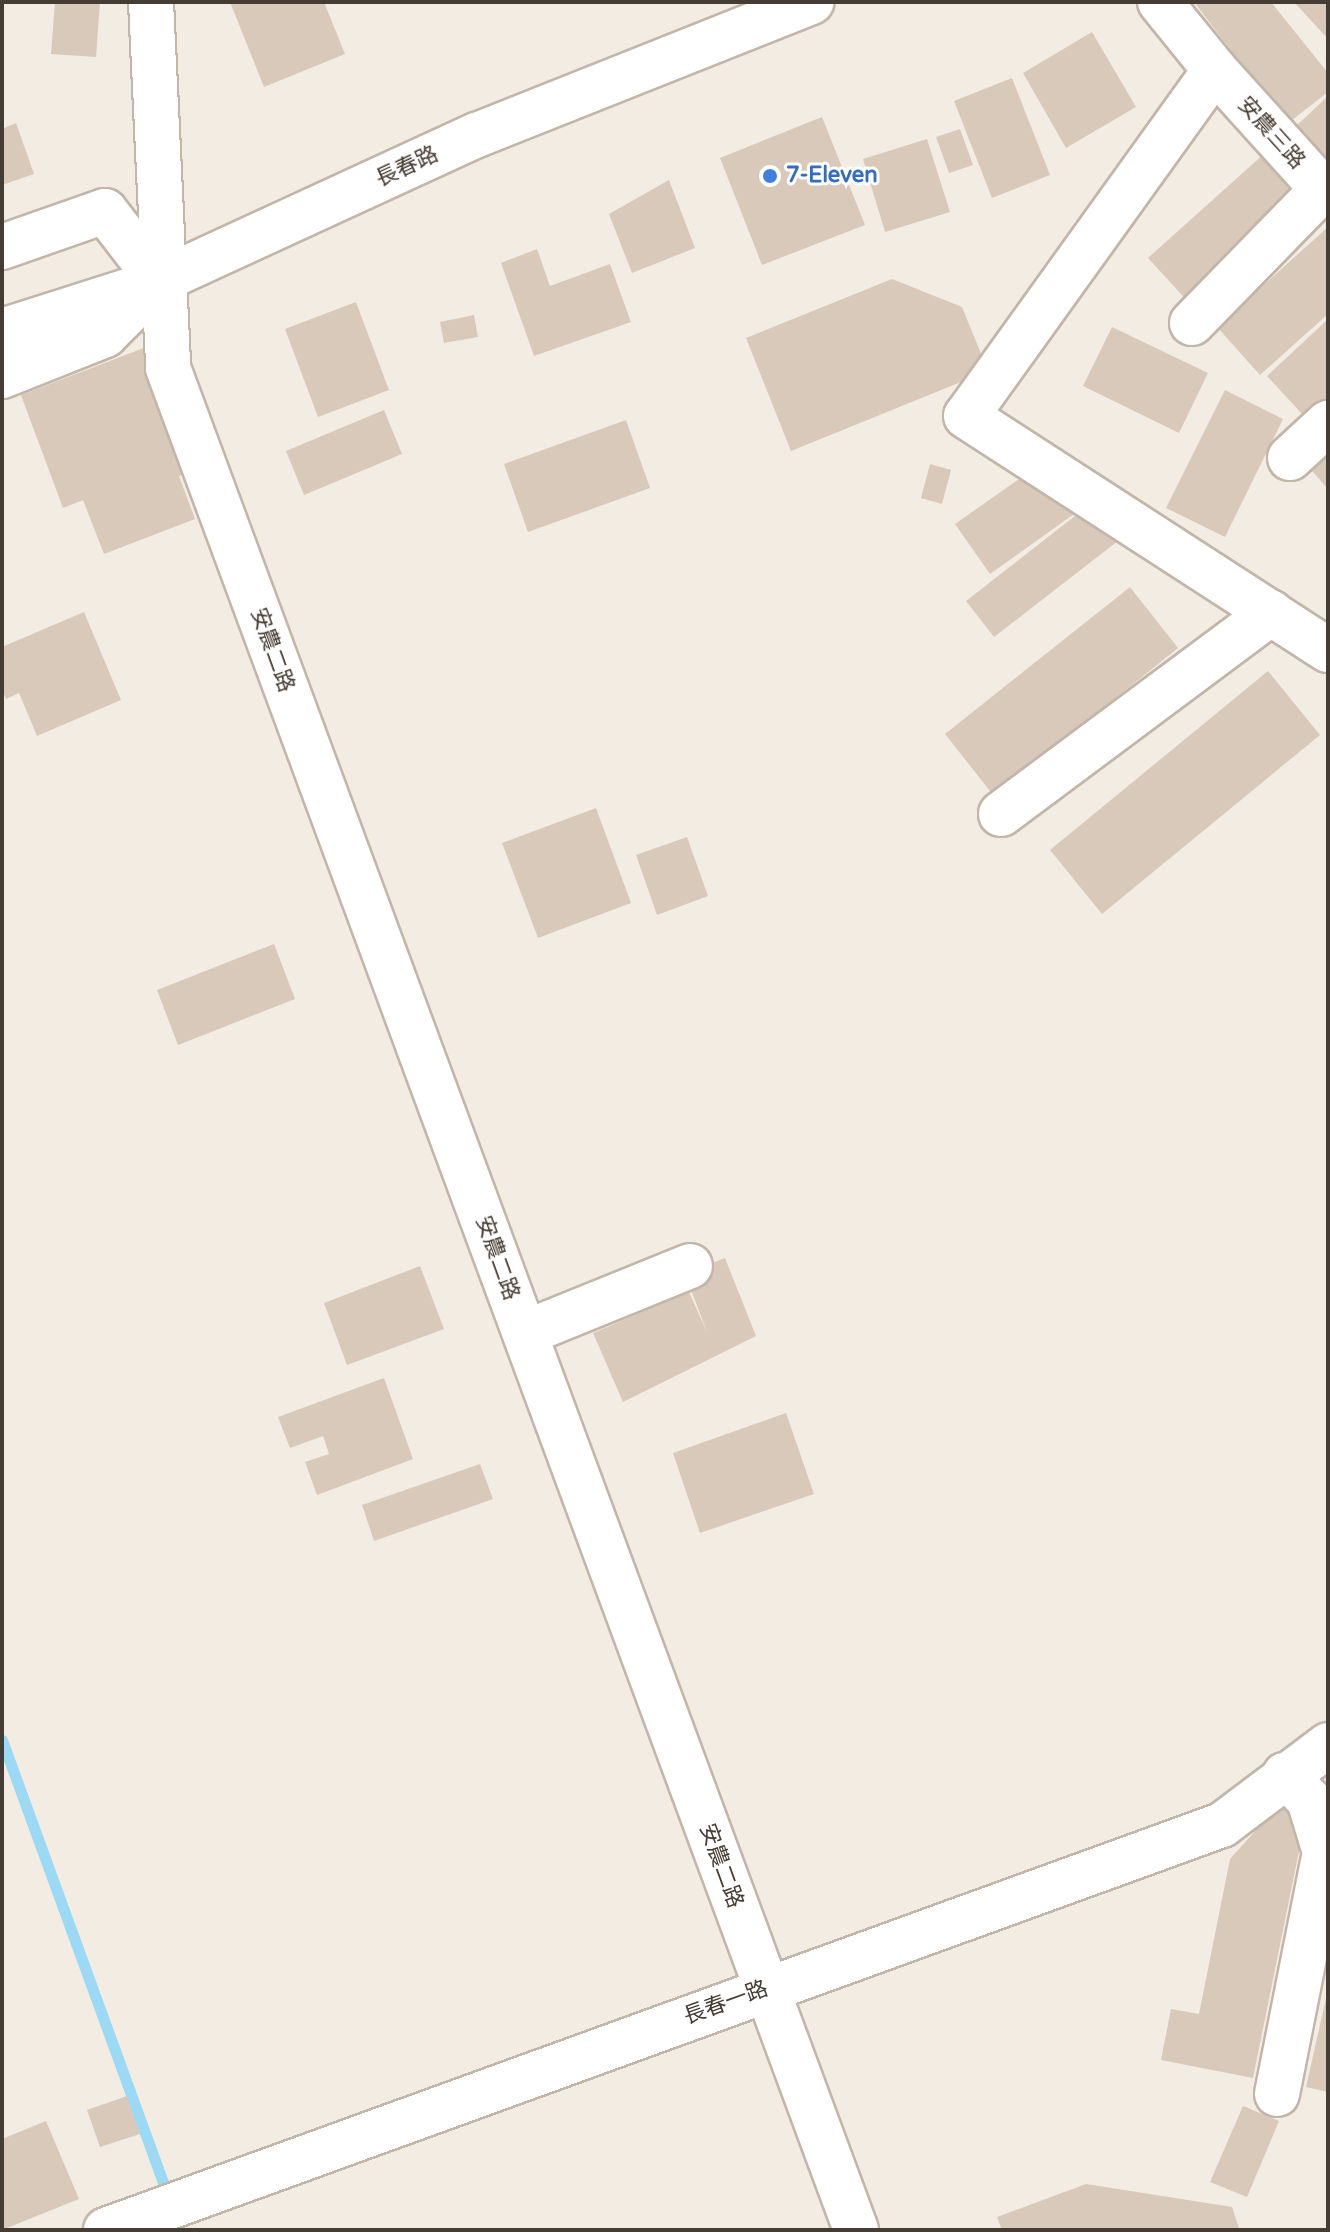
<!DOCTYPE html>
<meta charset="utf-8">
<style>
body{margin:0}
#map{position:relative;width:1330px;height:2232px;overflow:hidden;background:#f3ece3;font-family:"Varela Round","Noto Sans TC",sans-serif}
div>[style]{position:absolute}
.stream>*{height:11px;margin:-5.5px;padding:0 5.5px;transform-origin:5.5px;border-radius:5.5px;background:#9bd9f4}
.building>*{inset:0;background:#d8c9bb}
.roads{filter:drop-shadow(2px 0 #c1b6a8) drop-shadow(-2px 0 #c1b6a8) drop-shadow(0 2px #c1b6a8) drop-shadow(0 -2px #c1b6a8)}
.minor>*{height:44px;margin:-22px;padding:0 22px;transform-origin:22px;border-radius:22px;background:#fff}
.dots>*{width:22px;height:22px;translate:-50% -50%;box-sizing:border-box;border:4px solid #fff;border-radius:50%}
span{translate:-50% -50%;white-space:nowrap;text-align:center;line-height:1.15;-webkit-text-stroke:6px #fff;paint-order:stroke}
.street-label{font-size:22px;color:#453c33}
.shop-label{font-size:22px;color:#366cbe;font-weight:700}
.left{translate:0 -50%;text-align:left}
.frame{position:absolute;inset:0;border:4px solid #453c33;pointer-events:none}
</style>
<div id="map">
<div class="stream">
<i style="left:2px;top:1740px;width:479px;rotate:70deg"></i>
</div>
<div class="building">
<i style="clip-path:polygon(55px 2px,100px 2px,96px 57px,51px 54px)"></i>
<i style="clip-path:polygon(230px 2px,324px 2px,345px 54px,264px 87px)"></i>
<i style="clip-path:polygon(1194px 2px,1271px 2px,1328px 73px,1328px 92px,1287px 124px)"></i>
<i style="clip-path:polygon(1294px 2px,1328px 2px,1328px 39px)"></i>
<i style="clip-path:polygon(1092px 32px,1136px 107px,1066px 148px,1023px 73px)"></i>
<i style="clip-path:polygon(1012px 78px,1050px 175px,992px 198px,954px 101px)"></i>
<i style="clip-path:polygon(1328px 96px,1328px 169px,1291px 131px)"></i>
<i style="clip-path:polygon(822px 117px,865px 225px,762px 265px,720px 158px)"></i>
<i style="clip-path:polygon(16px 123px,34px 174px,2px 185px,2px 129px)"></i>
<i style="clip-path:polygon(960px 129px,973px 165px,949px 173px,936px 137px)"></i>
<i style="clip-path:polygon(927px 139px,950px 212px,885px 232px,863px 159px)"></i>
<i style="clip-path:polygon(1266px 152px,1308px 199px,1191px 305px,1148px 258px)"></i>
<i style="clip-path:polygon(669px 180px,695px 248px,632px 273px,609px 214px)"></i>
<i style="clip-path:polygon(1328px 227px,1328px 314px,1260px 375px,1217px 327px)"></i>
<i style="clip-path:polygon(537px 249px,550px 286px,610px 264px,631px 322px,534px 356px,501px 263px)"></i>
<i style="clip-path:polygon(892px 279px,962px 307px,988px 371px,791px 451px,746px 338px)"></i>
<i style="clip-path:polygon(356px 302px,389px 390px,318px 417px,285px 329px)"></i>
<i style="clip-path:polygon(474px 315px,478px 337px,444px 343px,440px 322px)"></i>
<i style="clip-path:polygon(1328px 319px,1328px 415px,1314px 427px,1267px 376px)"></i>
<i style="clip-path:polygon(1112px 327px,1208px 373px,1179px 433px,1083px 386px)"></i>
<i style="clip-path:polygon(149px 346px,195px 469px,179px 476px,195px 519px,104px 554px,83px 500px,63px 508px,21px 395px)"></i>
<i style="clip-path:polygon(1225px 390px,1283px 419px,1225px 537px,1166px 508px)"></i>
<i style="clip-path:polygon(384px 410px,402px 454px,304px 495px,286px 451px)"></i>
<i style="clip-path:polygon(626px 420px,650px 488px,528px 532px,504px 464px)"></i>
<i style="clip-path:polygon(1328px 440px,1328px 489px,1304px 462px)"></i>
<i style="clip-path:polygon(930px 464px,951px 470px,942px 504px,921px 498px)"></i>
<i style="clip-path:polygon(1039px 465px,1074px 514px,990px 574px,955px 524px)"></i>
<i style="clip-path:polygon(1089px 505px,1118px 541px,994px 637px,966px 601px)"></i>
<i style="clip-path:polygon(1130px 587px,1178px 648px,994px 796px,945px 734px)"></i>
<i style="clip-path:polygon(84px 612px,121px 700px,37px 736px,19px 693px,6px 699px,2px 689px,2px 647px)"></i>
<i style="clip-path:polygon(1268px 671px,1320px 735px,1102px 914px,1050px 850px)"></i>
<i style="clip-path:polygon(596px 808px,631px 903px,538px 938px,502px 843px)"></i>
<i style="clip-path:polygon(687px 837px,708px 896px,657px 915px,636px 855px)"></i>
<i style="clip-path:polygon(274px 944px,295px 999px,178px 1045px,157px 990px)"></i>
<i style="clip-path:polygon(725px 1258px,756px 1336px,623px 1402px,593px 1333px,689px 1292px,707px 1332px,685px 1274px)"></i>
<i style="clip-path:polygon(420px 1266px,444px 1329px,347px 1365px,324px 1303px)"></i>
<i style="clip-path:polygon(384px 1378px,413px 1459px,317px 1495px,305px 1462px,329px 1454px,323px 1436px,290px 1448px,278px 1417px)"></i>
<i style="clip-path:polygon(786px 1413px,814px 1494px,700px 1533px,673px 1453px)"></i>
<i style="clip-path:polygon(480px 1464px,493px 1499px,374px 1541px,362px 1505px)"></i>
<i style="clip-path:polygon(1282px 1801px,1308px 1807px,1253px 2078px,1161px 2060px,1171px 2009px,1199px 2014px,1230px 1859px)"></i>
<i style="clip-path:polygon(1327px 1994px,1328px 1994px,1328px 2092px,1306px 2087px)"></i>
<i style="clip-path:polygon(127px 2096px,140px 2134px,100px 2147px,87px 2110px)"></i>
<i style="clip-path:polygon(1243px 2106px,1279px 2121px,1247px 2197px,1210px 2182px)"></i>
<i style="clip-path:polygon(46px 2121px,79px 2199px,2px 2230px,2px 2139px)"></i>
<i style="clip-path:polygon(1086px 2184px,1232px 2207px,1239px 2228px,1002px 2230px,997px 2217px)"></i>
</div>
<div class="roads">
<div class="minor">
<i style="left:151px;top:2px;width:366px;rotate:87.3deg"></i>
<i style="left:168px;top:368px;width:1985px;rotate:69.72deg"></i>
<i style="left:1160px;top:2px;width:87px;rotate:51deg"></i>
<i style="left:1215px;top:70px;width:426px;rotate:125.7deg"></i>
<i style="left:966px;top:416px;width:431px;rotate:32.9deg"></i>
<i style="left:1215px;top:70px;width:169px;rotate:47.9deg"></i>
<i style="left:2px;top:247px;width:109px;rotate:-19.3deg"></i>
<i style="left:105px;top:211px;width:88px;rotate:52.4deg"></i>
<i style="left:1192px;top:323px;width:186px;rotate:-45.7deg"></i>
<i style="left:2px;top:331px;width:165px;rotate:-17.7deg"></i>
<i style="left:159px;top:281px;width:350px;rotate:-24.7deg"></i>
<i style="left:477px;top:135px;width:360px;rotate:-21.7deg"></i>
<i style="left:2px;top:376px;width:111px;rotate:-21.7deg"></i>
<i style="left:105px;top:335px;width:71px;rotate:-45deg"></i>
<i style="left:1290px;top:458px;width:52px;rotate:-42.6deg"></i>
<i style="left:1001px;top:814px;width:337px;rotate:-36.7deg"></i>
<i style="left:525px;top:1333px;width:178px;rotate:-22.1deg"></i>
<i style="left:1277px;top:2094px;width:247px;rotate:-78.8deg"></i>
<i style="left:1325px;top:1852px;width:54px;rotate:-107.1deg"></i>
<i style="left:1309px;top:1800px;width:35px;rotate:-134deg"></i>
<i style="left:106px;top:2230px;width:1187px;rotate:-19.95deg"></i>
<i style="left:1222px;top:1825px;width:133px;rotate:-37deg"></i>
</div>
</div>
<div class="dots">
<i style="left:770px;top:176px;background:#3f7fe0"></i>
</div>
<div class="street-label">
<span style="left:1271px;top:133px;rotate:48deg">安農三路</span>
<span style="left:407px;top:167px;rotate:-25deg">長春路</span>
<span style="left:272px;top:650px;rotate:70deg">安農二路</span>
<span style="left:497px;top:1258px;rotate:70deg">安農二路</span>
<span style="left:721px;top:1866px;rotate:70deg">安農二路</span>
<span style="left:726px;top:2003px;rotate:-20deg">長春一路</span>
</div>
<div class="shop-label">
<span class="left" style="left:786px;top:176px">7-Eleven</span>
</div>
<div class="frame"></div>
</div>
